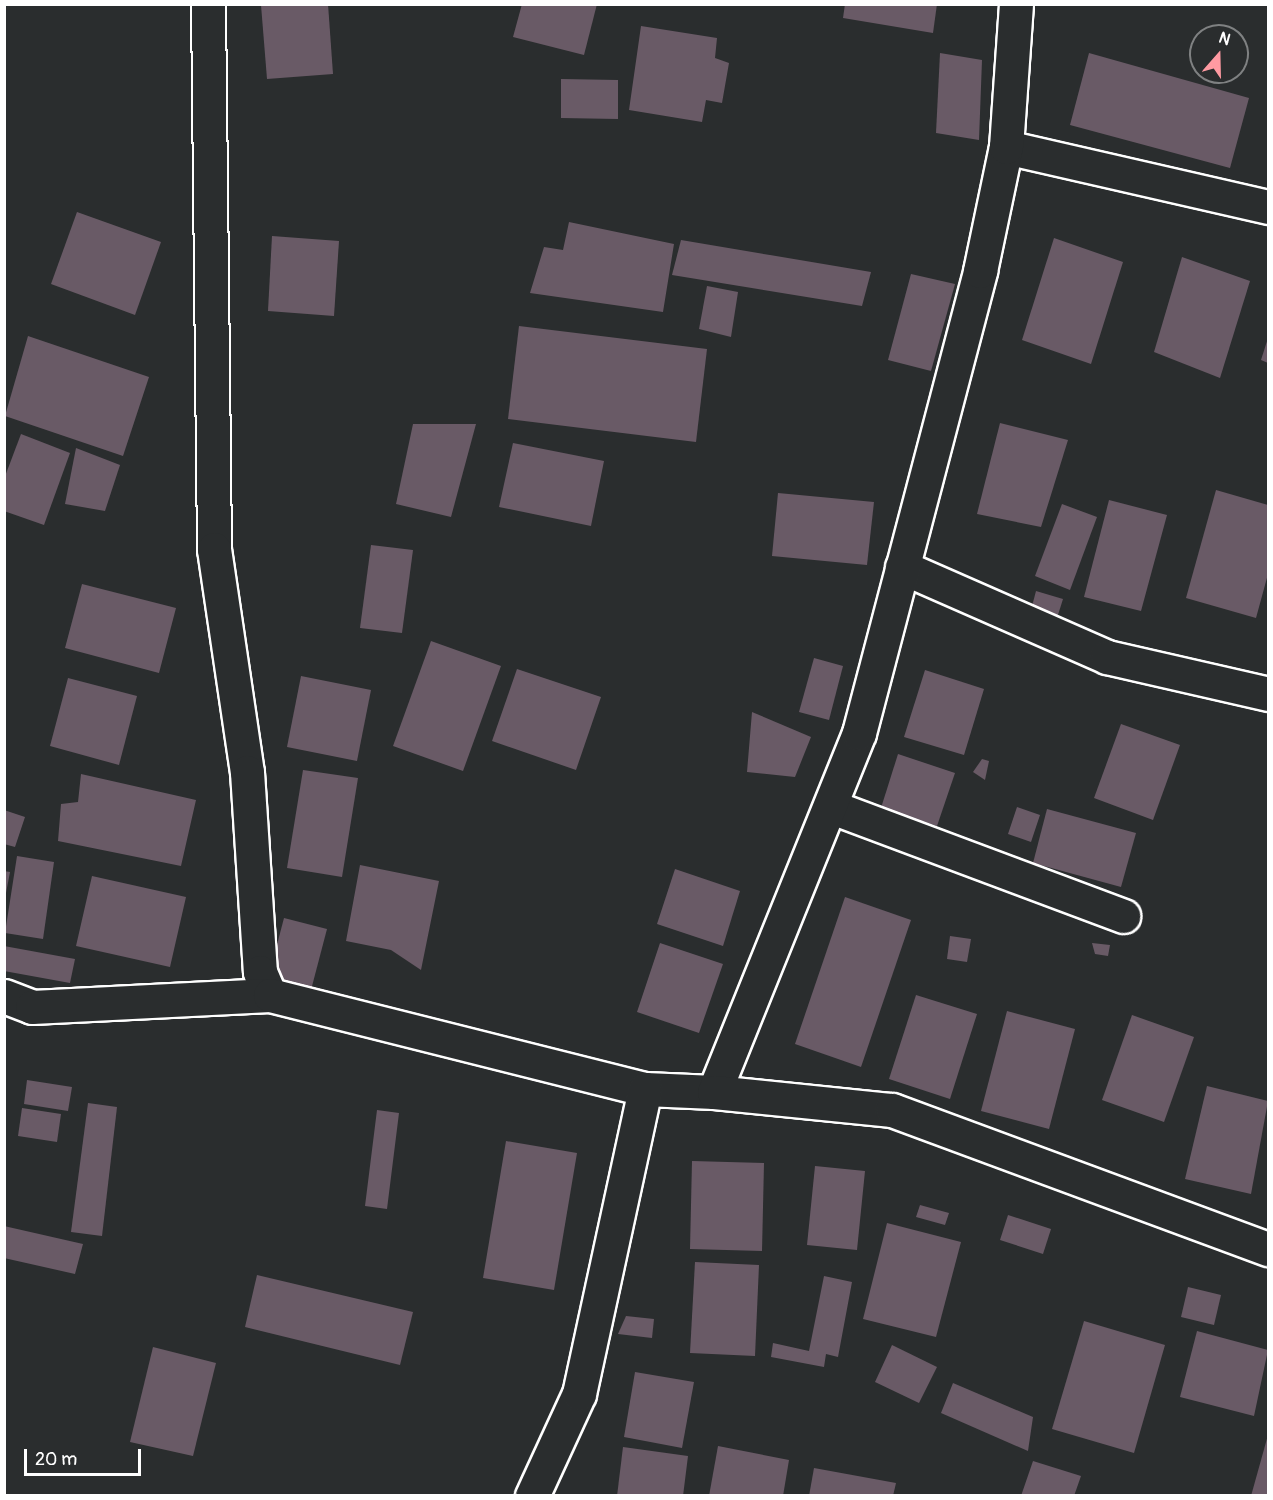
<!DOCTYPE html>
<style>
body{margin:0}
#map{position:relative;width:1273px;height:1500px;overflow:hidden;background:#2a2d2e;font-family:Pangolin,sans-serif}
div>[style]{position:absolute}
.building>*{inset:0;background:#695a66}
.roads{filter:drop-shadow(2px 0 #fff) drop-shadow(-2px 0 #fff) drop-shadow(0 2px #fff) drop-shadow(0 -2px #fff)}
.minor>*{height:33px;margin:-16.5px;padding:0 16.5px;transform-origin:16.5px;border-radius:16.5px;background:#2a2d2e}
span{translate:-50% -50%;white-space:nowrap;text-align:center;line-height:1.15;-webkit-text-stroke:4.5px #2a2d2e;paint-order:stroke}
.frame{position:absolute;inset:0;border:6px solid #fff;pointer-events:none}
.north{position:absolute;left:1189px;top:24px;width:60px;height:60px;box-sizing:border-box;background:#2a2d2e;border:2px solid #7f8182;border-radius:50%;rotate:20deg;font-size:16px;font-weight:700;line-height:24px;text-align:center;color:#fff}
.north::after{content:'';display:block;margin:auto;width:21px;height:27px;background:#ff9aa2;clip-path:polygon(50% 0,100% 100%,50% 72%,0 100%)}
.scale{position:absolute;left:24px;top:1449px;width:117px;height:27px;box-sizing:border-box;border:3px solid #fff;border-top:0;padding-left:8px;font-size:18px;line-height:21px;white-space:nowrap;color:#fff;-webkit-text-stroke:4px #2a2d2e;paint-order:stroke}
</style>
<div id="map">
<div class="building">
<i style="clip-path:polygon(328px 4px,333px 74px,267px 79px,261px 5px)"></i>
<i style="clip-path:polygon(522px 4px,597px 4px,584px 55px,513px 37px)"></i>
<i style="clip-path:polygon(845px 4px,937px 4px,933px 33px,843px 18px)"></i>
<i style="clip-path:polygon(641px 26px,717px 38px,715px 58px,729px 63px,722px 103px,706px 100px,702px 122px,629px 110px)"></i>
<i style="clip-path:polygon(940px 53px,982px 60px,979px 140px,936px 133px)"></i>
<i style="clip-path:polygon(1089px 53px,1249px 98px,1230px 168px,1070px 125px)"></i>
<i style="clip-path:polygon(561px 79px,618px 80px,618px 119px,561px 118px)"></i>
<i style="clip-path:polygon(77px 212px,161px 242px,135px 315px,51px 284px)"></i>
<i style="clip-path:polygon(569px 222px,674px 244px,663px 312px,530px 293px,544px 247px,563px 250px)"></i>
<i style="clip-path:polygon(272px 236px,339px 241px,334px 316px,268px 311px)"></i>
<i style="clip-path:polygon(1054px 238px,1123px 262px,1091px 364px,1022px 340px)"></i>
<i style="clip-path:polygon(681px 240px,871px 272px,862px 306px,672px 275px)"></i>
<i style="clip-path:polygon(1182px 257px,1250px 281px,1220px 378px,1154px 352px)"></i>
<i style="clip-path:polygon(911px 274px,955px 284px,931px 371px,888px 360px)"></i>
<i style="clip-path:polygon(707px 286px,738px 292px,731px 337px,699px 329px)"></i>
<i style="clip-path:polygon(519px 326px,707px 349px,696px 442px,508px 419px)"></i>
<i style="clip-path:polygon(28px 336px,149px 377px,123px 456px,5px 416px)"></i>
<i style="clip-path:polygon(1268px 338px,1268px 363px,1261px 360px)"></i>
<i style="clip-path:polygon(1000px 423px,1068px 440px,1041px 527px,977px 514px)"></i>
<i style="clip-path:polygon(413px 424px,476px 424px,451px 517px,396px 504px)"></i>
<i style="clip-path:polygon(21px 434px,70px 453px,44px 525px,4px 511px,4px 479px)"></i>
<i style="clip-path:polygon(513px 443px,604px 461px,591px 526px,499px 507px)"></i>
<i style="clip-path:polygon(76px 448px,120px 465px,105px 511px,65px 504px)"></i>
<i style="clip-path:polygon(1216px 490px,1268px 505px,1268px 574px,1256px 618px,1186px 598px)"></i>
<i style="clip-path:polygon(778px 493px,874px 502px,867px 565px,772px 556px)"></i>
<i style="clip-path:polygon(1109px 500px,1167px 515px,1141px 611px,1084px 597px)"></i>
<i style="clip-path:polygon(1062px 504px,1097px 517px,1070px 590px,1035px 576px)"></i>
<i style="clip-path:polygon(371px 545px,413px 550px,402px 633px,360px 628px)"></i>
<i style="clip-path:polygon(82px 584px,176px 608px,159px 673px,65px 648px)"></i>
<i style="clip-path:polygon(1036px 591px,1063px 599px,1057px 618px,1031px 610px)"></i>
<i style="clip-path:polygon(431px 641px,501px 666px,463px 771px,393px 746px)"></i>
<i style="clip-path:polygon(814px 658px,843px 666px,829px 720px,799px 712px)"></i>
<i style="clip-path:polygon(517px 669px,601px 697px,576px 770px,492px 741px)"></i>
<i style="clip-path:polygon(925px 670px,984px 689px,964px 755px,904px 737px)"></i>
<i style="clip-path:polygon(301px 676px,371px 690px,357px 761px,287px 747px)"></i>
<i style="clip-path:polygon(68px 678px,137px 696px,119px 765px,50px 746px)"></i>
<i style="clip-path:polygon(752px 712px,811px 737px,795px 777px,747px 772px)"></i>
<i style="clip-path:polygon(1121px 724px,1180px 745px,1153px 820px,1094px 798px)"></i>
<i style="clip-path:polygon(898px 754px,955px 773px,937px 826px,881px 808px)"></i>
<i style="clip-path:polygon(982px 759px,989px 761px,985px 780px,973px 772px)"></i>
<i style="clip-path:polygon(303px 770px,358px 778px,342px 877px,287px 868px)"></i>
<i style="clip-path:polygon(81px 774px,196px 800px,181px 866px,58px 841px,61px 804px,78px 802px)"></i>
<i style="clip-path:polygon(1017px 807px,1040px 815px,1031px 842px,1008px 834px)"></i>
<i style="clip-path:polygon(1047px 809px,1136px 833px,1121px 887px,1033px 863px)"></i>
<i style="clip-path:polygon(4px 810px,25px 817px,15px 847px,4px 844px)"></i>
<i style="clip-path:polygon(17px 856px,54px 862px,43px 939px,5px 933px)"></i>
<i style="clip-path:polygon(360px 865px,439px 881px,421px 970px,391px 950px,346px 941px)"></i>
<i style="clip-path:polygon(675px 869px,740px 891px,723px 946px,657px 924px)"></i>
<i style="clip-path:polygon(4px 871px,10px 872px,6px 893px,4px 893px)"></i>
<i style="clip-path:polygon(92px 876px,186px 897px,170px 967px,76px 946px)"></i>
<i style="clip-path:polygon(845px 897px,911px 920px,861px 1067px,795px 1044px)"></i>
<i style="clip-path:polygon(284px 918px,327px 929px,311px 990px,268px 979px)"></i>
<i style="clip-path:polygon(950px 936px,971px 939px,967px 962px,947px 959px)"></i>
<i style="clip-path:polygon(660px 943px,723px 964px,699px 1033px,637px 1012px)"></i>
<i style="clip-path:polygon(1092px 943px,1110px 945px,1108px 956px,1095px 954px)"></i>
<i style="clip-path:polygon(4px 946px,75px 959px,70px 983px,4px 971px)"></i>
<i style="clip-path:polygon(916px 995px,977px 1014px,950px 1099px,889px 1079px)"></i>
<i style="clip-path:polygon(1007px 1011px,1075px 1029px,1049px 1129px,981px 1111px)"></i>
<i style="clip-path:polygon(1132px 1015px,1194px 1037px,1164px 1122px,1102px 1100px)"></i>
<i style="clip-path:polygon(27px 1080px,72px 1087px,68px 1111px,24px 1104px)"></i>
<i style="clip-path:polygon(1207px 1086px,1268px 1101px,1251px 1194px,1185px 1179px)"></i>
<i style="clip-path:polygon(88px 1103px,117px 1107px,102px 1236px,71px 1232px)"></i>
<i style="clip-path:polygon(22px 1108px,61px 1114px,57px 1142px,18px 1136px)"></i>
<i style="clip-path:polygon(377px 1110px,399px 1113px,387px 1209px,365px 1206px)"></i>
<i style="clip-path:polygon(506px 1141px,577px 1153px,554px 1290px,483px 1278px)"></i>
<i style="clip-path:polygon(692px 1161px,764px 1163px,762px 1251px,690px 1249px)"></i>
<i style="clip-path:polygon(815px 1166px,865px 1171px,857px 1250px,807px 1245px)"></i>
<i style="clip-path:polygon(920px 1205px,949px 1213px,945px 1225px,916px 1217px)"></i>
<i style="clip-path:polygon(1008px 1215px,1051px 1229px,1043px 1254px,1000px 1240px)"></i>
<i style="clip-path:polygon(887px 1223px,961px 1242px,936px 1337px,863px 1319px)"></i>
<i style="clip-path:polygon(4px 1226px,83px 1244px,75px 1274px,4px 1258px)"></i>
<i style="clip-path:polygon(695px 1262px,759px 1265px,755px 1356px,690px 1353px)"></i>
<i style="clip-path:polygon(257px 1275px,413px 1312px,400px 1365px,245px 1327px)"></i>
<i style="clip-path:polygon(824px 1276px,852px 1282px,838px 1357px,826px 1354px,824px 1367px,771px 1357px,773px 1343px,809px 1351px)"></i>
<i style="clip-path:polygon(1188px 1287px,1221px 1295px,1214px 1325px,1181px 1317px)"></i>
<i style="clip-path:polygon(626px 1316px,654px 1319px,652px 1338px,618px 1334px)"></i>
<i style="clip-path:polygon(1084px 1321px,1165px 1345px,1134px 1453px,1052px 1429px)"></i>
<i style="clip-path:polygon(1197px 1331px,1268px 1350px,1254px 1416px,1180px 1397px)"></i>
<i style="clip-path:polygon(892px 1345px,937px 1367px,919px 1403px,875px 1382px)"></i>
<i style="clip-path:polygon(153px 1347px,216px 1363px,193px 1456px,130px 1442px)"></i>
<i style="clip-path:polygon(635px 1372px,694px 1382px,682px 1448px,624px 1437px)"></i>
<i style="clip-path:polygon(953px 1383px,1033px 1417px,1028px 1451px,941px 1413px)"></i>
<i style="clip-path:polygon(1268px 1435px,1268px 1496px,1251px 1496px)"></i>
<i style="clip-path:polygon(718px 1446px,789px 1460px,783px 1496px,709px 1496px)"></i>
<i style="clip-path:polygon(623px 1447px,688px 1456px,683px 1496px,617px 1496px)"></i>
<i style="clip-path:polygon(1033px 1461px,1081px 1476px,1074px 1496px,1021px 1496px)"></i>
<i style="clip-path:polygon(814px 1468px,896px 1483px,893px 1496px,809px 1496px)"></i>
</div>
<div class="roads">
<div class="minor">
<i style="left:208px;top:4px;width:545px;rotate:89.37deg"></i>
<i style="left:214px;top:549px;width:225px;rotate:81.6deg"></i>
<i style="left:247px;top:772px;width:200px;rotate:86.3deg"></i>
<i style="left:260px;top:972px;width:25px;rotate:67deg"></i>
<i style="left:1006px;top:147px;width:269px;rotate:12.9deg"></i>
<i style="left:902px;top:567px;width:224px;rotate:23.7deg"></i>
<i style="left:1107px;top:657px;width:165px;rotate:12.9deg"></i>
<i style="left:832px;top:807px;width:311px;rotate:20.5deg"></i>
<i style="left:4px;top:996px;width:30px;rotate:21deg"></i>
<i style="left:32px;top:1007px;width:238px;rotate:-2.9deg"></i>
<i style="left:270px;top:995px;width:387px;rotate:14.1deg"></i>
<i style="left:645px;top:1089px;width:69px;rotate:2.5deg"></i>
<i style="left:714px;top:1092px;width:387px;rotate:-68deg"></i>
<i style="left:859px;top:733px;width:478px;rotate:-75.3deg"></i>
<i style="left:980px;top:271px;width:127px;rotate:-78.2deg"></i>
<i style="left:1006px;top:147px;width:143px;rotate:-86deg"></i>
<i style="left:714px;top:1092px;width:179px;rotate:5.8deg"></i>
<i style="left:892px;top:1110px;width:401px;rotate:20.3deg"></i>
<i style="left:532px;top:1496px;width:112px;rotate:-65.3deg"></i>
<i style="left:579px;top:1394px;width:312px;rotate:-77.8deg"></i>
</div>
</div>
<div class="frame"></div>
<div class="north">N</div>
<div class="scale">20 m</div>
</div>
